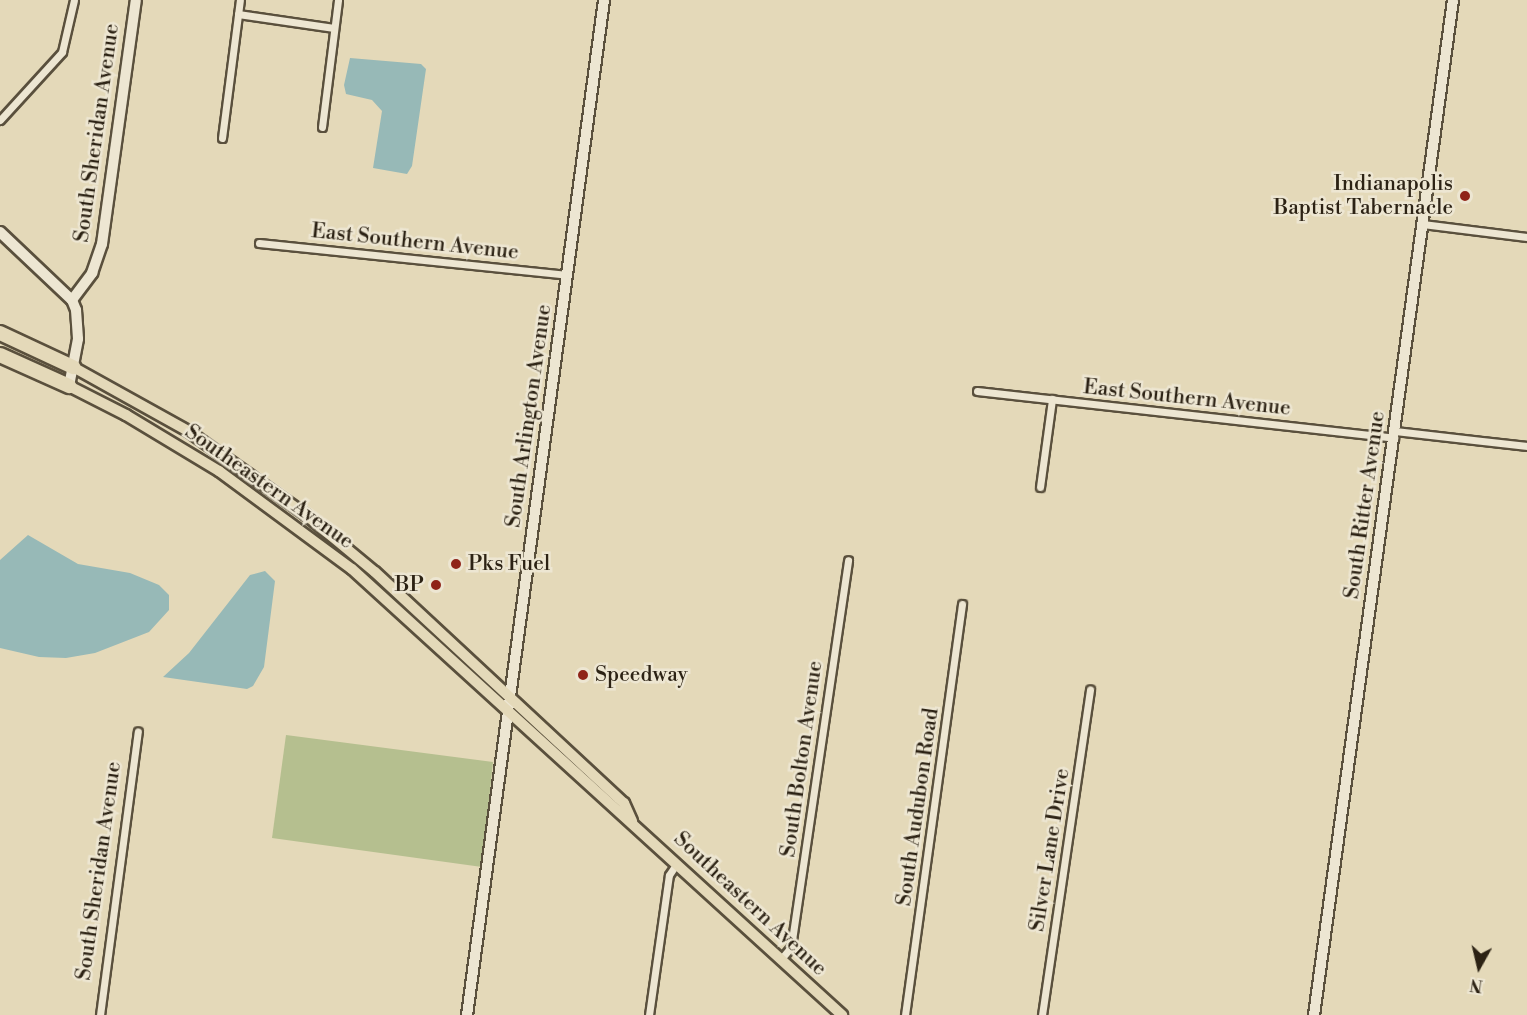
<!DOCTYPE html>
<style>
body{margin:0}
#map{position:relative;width:1527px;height:1015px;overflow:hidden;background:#e4d9b9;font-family:"Libre Bodoni",serif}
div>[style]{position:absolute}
.green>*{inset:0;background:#b5bf8f}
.water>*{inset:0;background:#97b9b7}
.roads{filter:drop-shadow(2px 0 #5a503d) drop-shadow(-2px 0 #5a503d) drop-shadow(0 2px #5a503d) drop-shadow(0 -2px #5a503d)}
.street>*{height:7px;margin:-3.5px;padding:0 3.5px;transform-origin:3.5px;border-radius:3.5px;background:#ede6d2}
.secondary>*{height:10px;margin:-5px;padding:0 5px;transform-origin:5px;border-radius:5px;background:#ede6d2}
.primary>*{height:10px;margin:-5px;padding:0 5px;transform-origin:5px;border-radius:5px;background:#e4d9b9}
.highway>*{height:14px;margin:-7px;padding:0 7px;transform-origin:7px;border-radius:7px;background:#e4d9b9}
.dots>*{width:16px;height:16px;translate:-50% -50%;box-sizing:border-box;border:3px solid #ede6d2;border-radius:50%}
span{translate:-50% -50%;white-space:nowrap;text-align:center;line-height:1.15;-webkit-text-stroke:5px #ede6d2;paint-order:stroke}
.street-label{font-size:21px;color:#2c2214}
.poi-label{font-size:21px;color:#2c2214}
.right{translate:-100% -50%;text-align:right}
.left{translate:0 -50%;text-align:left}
.north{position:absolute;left:1449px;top:937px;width:60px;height:60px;-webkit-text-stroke:4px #ede6d2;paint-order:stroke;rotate:188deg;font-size:16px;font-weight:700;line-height:24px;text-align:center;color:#2c2214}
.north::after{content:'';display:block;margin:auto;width:21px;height:27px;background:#2c2214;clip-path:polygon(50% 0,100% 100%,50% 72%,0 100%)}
</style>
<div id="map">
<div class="green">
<i style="clip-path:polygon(286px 735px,493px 762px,482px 867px,272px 838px)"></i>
</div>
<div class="water">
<i style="clip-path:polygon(350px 58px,421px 64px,426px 69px,412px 166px,407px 174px,373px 168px,382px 111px,372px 100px,346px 94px,344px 85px)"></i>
<i style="clip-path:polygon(28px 535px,78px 564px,130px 573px,159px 585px,169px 595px,169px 610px,149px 632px,95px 653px,66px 658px,39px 657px,0 648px,0 560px)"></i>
<i style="clip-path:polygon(265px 571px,275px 581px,264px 667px,253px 686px,247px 689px,163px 677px,189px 653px,250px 575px)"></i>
</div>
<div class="roads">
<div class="street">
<i style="left:238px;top:14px;width:97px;rotate:8.3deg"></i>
<i style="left:0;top:120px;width:92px;rotate:-47.6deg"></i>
<i style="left:62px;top:52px;width:53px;rotate:-77deg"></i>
<i style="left:322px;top:127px;width:128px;rotate:-82.8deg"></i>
<i style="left:222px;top:138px;width:139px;rotate:-82.6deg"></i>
<i style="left:1422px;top:224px;width:106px;rotate:7.1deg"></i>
<i style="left:259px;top:243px;width:310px;rotate:5.9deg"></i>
<i style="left:977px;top:391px;width:420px;rotate:6.4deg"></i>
<i style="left:1395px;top:431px;width:133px;rotate:6.5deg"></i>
<i style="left:1040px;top:487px;width:89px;rotate:-82.2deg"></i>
<i style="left:781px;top:959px;width:16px;rotate:-50deg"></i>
<i style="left:791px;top:947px;width:391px;rotate:-81.6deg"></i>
<i style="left:100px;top:1015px;width:286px;rotate:-82.4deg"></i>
<i style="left:649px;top:1015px;width:141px;rotate:-81.9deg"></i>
<i style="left:669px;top:875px;width:14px;rotate:-56deg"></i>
<i style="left:905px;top:1015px;width:415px;rotate:-82.1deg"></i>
<i style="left:1042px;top:1015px;width:329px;rotate:-81.6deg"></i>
</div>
<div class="secondary">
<i style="left:0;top:232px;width:99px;rotate:43.4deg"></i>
<i style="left:72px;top:300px;width:11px;rotate:68deg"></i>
<i style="left:76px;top:310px;width:29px;rotate:86deg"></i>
<i style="left:78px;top:339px;width:48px;rotate:100.8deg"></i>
<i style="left:72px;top:300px;width:34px;rotate:-53deg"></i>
<i style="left:92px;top:273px;width:31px;rotate:-71deg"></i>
<i style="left:102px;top:244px;width:246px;rotate:-82.1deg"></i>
<i style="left:467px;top:1015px;width:1024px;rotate:-82.31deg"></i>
<i style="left:1314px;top:1015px;width:1024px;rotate:-82.2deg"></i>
</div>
<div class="primary">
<i style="left:73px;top:367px;width:132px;rotate:29.1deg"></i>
<i style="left:188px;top:431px;width:145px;rotate:35.4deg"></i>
<i style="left:306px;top:515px;width:89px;rotate:39.6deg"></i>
<i style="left:375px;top:572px;width:340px;rotate:42.9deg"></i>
<i style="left:624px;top:803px;width:20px;rotate:66deg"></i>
<i style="left:69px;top:386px;width:64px;rotate:27deg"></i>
<i style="left:126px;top:415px;width:109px;rotate:31.1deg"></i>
<i style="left:219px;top:471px;width:165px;rotate:36.4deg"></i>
<i style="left:352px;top:569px;width:663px;rotate:42.31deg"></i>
</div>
<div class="highway">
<i style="left:0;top:333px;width:81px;rotate:25deg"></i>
<i style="left:0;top:355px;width:76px;rotate:24.2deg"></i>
</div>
</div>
<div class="dots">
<i style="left:1465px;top:196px;background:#8f2418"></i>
<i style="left:456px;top:564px;background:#8f2418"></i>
<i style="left:436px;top:585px;background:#8f2418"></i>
<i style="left:583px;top:675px;background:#8f2418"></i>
</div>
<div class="street-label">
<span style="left:97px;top:133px;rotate:-82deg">South Sheridan Avenue</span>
<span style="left:415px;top:242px;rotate:6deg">East Southern Avenue</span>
<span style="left:1187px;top:398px;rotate:6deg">East Southern Avenue</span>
<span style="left:529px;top:416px;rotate:-82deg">South Arlington Avenue</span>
<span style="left:269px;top:487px;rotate:35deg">Southeastern Avenue</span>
<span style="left:1365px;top:505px;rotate:-82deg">South Ritter Avenue</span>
<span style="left:802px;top:759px;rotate:-82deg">South Bolton Avenue</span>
<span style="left:918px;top:807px;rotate:-82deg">South Audubon Road</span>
<span style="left:1050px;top:850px;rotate:-81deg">Silver Lane Drive</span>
<span style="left:99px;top:871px;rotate:-82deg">South Sheridan Avenue</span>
<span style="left:750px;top:904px;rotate:43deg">Southeastern Avenue</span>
</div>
<div class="poi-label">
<span class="right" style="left:1453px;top:196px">Indianapolis<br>Baptist Tabernacle</span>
<span class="left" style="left:468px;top:564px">Pks Fuel</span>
<span class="right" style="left:424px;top:585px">BP</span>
<span class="left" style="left:595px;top:675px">Speedway</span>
</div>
<div class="north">N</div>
</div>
